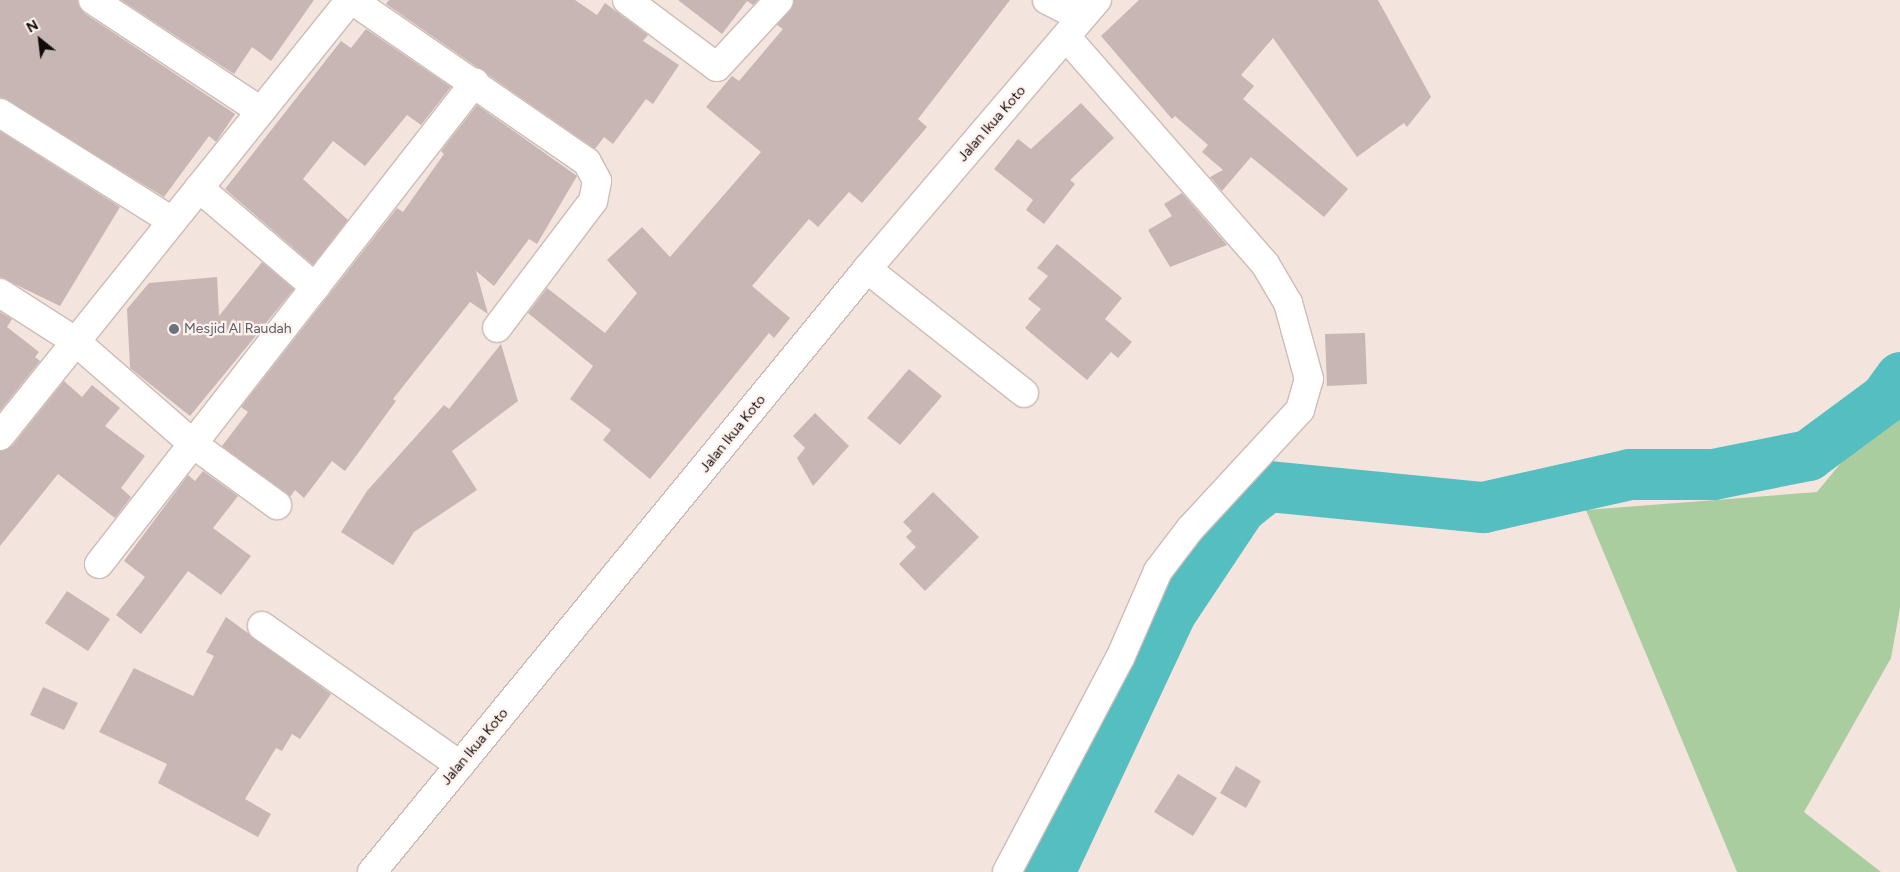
<!DOCTYPE html>
<style>
body{margin:0}
#map{position:relative;width:1900px;height:872px;overflow:hidden;background:#f4e4de;font-family:Figtree,sans-serif}
div>[style]{position:absolute}
.green>*{inset:0;background:#aacd9f}
.river>*{height:51px;margin:-25.5px;padding:0 25.5px;transform-origin:25.5px;border-radius:25.5px;background:#55bec1}
.building>*{inset:0;background:#c7b6b4}
.roads{filter:drop-shadow(1px 0 #ccbcb6) drop-shadow(-1px 0 #ccbcb6) drop-shadow(0 1px #ccbcb6) drop-shadow(0 -1px #ccbcb6)}
.minor>*{height:28px;margin:-14px;padding:0 14px;transform-origin:14px;border-radius:14px;background:#fff}
.dots>*{width:14px;height:14px;translate:-50% -50%;box-sizing:border-box;border:2px solid #fff2ed;border-radius:50%}
span{translate:-50% -50%;white-space:nowrap;text-align:center;line-height:1.15;-webkit-text-stroke:4.5px #fff2ed;paint-order:stroke}
.street-label{font-size:14px;color:#100b09}
.worship-label{font-size:14px;color:#5b616d}
.left{translate:0 -50%;text-align:left}
.north{position:absolute;left:15px;top:15px;width:50px;height:50px;-webkit-text-stroke:4px #fff2ed;paint-order:stroke;rotate:331deg;font-size:14px;font-weight:700;line-height:20px;text-align:center;color:#100b09}
.north::after{content:'';display:block;margin:auto;width:18px;height:22px;background:#100b09;clip-path:polygon(50% 0,100% 100%,50% 72%,0 100%)}
</style>
<div id="map">
<div class="green">
<i style="clip-path:polygon(1900px 391px,1900px 608px,1891px 658px,1804px 812px,1881px 872px,1737px 872px,1586px 510px,1817px 492px)"></i>
</div>
<div class="river">
<i style="left:1049px;top:872px;width:289px;rotate:-64.9deg"></i>
<i style="left:1172px;top:610px;width:123px;rotate:-56.3deg"></i>
<i style="left:1240px;top:508px;width:35px;rotate:-39deg"></i>
<i style="left:1267px;top:486px;width:217px;rotate:5.6deg"></i>
<i style="left:1483px;top:507px;width:150px;rotate:-12.7deg"></i>
<i style="left:1629px;top:474px;width:84px"></i>
<i style="left:1713px;top:474px;width:97px;rotate:-11.3deg"></i>
<i style="left:1808px;top:455px;width:96px;rotate:-36.5deg"></i>
<i style="left:1885px;top:398px;width:26px;rotate:-54deg"></i>
</div>
<div class="building">
<i style="clip-path:polygon(0 0,78px 0,84px 13px,235px 114px,216px 142px,209px 136px,164px 197px,0 97px)"></i>
<i style="clip-path:polygon(121px 0,314px 0,271px 61px,252px 47px,234px 74px)"></i>
<i style="clip-path:polygon(389px 0,575px 0,597px 15px,605px 3px,648px 35px,643px 41px,679px 65px,653px 104px,646px 99px,613px 144px,604px 137px,595px 149px,386px 4px)"></i>
<i style="clip-path:polygon(678px 0,758px 0,753px 5px,747px 1px,722px 34px)"></i>
<i style="clip-path:polygon(794px 0,1010px 0,918px 119px,927px 127px,862px 203px,849px 192px,818px 227px,809px 219px,752px 286px,790px 318px,774px 338px,769px 333px,650px 479px,603px 440px,611px 430px,570px 399px,593px 366px,528px 313px,547px 288px,605px 333px,637px 293px,607px 260px,642px 227px,670px 257px,761px 152px,706px 107px,732px 76px,739px 81px,783px 29px,777px 25px)"></i>
<i style="clip-path:polygon(1139px 0,1378px 0,1431px 97px,1407px 127px,1404px 123px,1357px 157px,1273px 38px,1241px 75px,1254px 86px,1243px 99px,1348px 189px,1324px 217px,1251px 157px,1222px 191px,1210px 177px,1223px 170px,1202px 152px,1208px 145px,1175px 116px,1172px 119px,1101px 36px)"></i>
<i style="clip-path:polygon(366px 29px,451px 87px,421px 125px,407px 115px,365px 166px,333px 141px,303px 179px,348px 220px,313px 265px,225px 189px,341px 41px,351px 48px)"></i>
<i style="clip-path:polygon(1081px 103px,1114px 138px,1070px 180px,1075px 184px,1044px 224px,1026px 210px,1033px 200px,994px 169px,1018px 139px,1031px 149px)"></i>
<i style="clip-path:polygon(477px 105px,577px 176px,537px 244px,529px 239px,494px 286px,476px 271px,488px 314px,470px 302px,393px 399px,396px 401px,345px 471px,332px 461px,304px 498px,295px 490px,290px 497px,222px 446px,248px 412px,241px 407px,397px 208px,403px 212px,444px 154px,441px 151px)"></i>
<i style="clip-path:polygon(0 131px,120px 207px,60px 306px,0 277px)"></i>
<i style="clip-path:polygon(1182px 193px,1227px 245px,1170px 267px,1148px 230px,1172px 216px,1164px 204px)"></i>
<i style="clip-path:polygon(1057px 244px,1122px 298px,1105px 319px,1132px 342px,1118px 358px,1111px 352px,1087px 380px,1025px 328px,1041px 309px,1028px 299px,1048px 276px,1037px 268px)"></i>
<i style="clip-path:polygon(262px 262px,294px 289px,190px 416px,130px 368px,127px 309px,149px 283px,217px 277px,219px 316px)"></i>
<i style="clip-path:polygon(0 312px,12px 319px,7px 327px,39px 352px,35px 357px,40px 361px,0 411px)"></i>
<i style="clip-path:polygon(1365px 333px,1367px 384px,1327px 386px,1325px 334px)"></i>
<i style="clip-path:polygon(501px 344px,518px 401px,452px 451px,477px 490px,414px 532px,393px 565px,341px 532px,367px 491px,444px 405px,449px 409px)"></i>
<i style="clip-path:polygon(909px 369px,942px 396px,900px 445px,867px 418px)"></i>
<i style="clip-path:polygon(64px 381px,82px 397px,92px 385px,120px 408px,105px 426px,145px 456px,121px 488px,131px 497px,115px 518px,58px 474px,0 546px,0 451px,12px 446px)"></i>
<i style="clip-path:polygon(815px 413px,849px 446px,813px 486px,797px 458px,805px 448px,793px 436px)"></i>
<i style="clip-path:polygon(203px 471px,238px 496px,213px 528px,251px 556px,221px 595px,188px 571px,141px 634px,116px 615px,145px 577px,124px 561px,188px 475px,195px 481px)"></i>
<i style="clip-path:polygon(933px 492px,979px 537px,925px 591px,899px 564px,916px 547px,906px 537px,912px 531px,903px 522px)"></i>
<i style="clip-path:polygon(67px 591px,110px 619px,88px 651px,45px 623px)"></i>
<i style="clip-path:polygon(226px 617px,331px 694px,300px 739px,292px 734px,282px 751px,276px 748px,245px 799px,271px 814px,258px 837px,158px 783px,167px 764px,99px 732px,134px 668px,193px 696px,214px 656px,206px 652px)"></i>
<i style="clip-path:polygon(43px 687px,78px 703px,64px 730px,30px 715px)"></i>
<i style="clip-path:polygon(1236px 766px,1261px 781px,1246px 808px,1220px 793px)"></i>
<i style="clip-path:polygon(1178px 774px,1217px 798px,1193px 836px,1154px 812px)"></i>
</div>
<div class="roads">
<div class="minor">
<i style="left:93px;top:0;width:201px;rotate:33.5deg"></i>
<i style="left:352px;top:0;width:285px;rotate:34.6deg"></i>
<i style="left:587px;top:162px;width:21px;rotate:62deg"></i>
<i style="left:597px;top:181px;width:20px;rotate:101deg"></i>
<i style="left:593px;top:201px;width:159px;rotate:127.1deg"></i>
<i style="left:627px;top:0;width:112px;rotate:36.7deg"></i>
<i style="left:717px;top:67px;width:91px;rotate:-47.2deg"></i>
<i style="left:1047px;top:0;width:38px;rotate:27deg"></i>
<i style="left:0;top:113px;width:203px;rotate:32.1deg"></i>
<i style="left:199px;top:188px;width:153px;rotate:40.5deg"></i>
<i style="left:867px;top:269px;width:200px;rotate:38.3deg"></i>
<i style="left:0;top:293px;width:89px;rotate:32.6deg"></i>
<i style="left:75px;top:341px;width:157px;rotate:41.1deg"></i>
<i style="left:193px;top:444px;width:104px;rotate:36deg"></i>
<i style="left:0;top:436px;width:559px;rotate:-51.24deg"></i>
<i style="left:99px;top:564px;width:611px;rotate:-52.04deg"></i>
<i style="left:262px;top:626px;width:242px;rotate:35.1deg"></i>
<i style="left:372px;top:872px;width:780px;rotate:-50.62deg"></i>
<i style="left:867px;top:269px;width:354px;rotate:-49.5deg"></i>
<i style="left:1007px;top:872px;width:242px;rotate:-62.2deg"></i>
<i style="left:1120px;top:658px;width:95px;rotate:-66.4deg"></i>
<i style="left:1158px;top:571px;width:53px;rotate:-52.7deg"></i>
<i style="left:1190px;top:529px;width:162px;rotate:-47.3deg"></i>
<i style="left:1300px;top:410px;width:32px;rotate:-74deg"></i>
<i style="left:1309px;top:379px;width:79px;rotate:-105.4deg"></i>
<i style="left:1288px;top:303px;width:45px;rotate:-120.5deg"></i>
<i style="left:1265px;top:264px;width:299px;rotate:-131.2deg"></i>
</div>
</div>
<div class="dots">
<i style="left:174px;top:329px;background:#6b7280"></i>
</div>
<div class="street-label">
<span style="left:992px;top:124px;rotate:-49deg">Jalan Ikua Koto</span>
<span style="left:733px;top:434px;rotate:-51deg">Jalan Ikua Koto</span>
<span style="left:475px;top:747px;rotate:-50deg">Jalan Ikua Koto</span>
</div>
<div class="worship-label">
<span class="left" style="left:184px;top:329px">Mesjid Al Raudah</span>
</div>
<div class="north">N</div>
</div>
